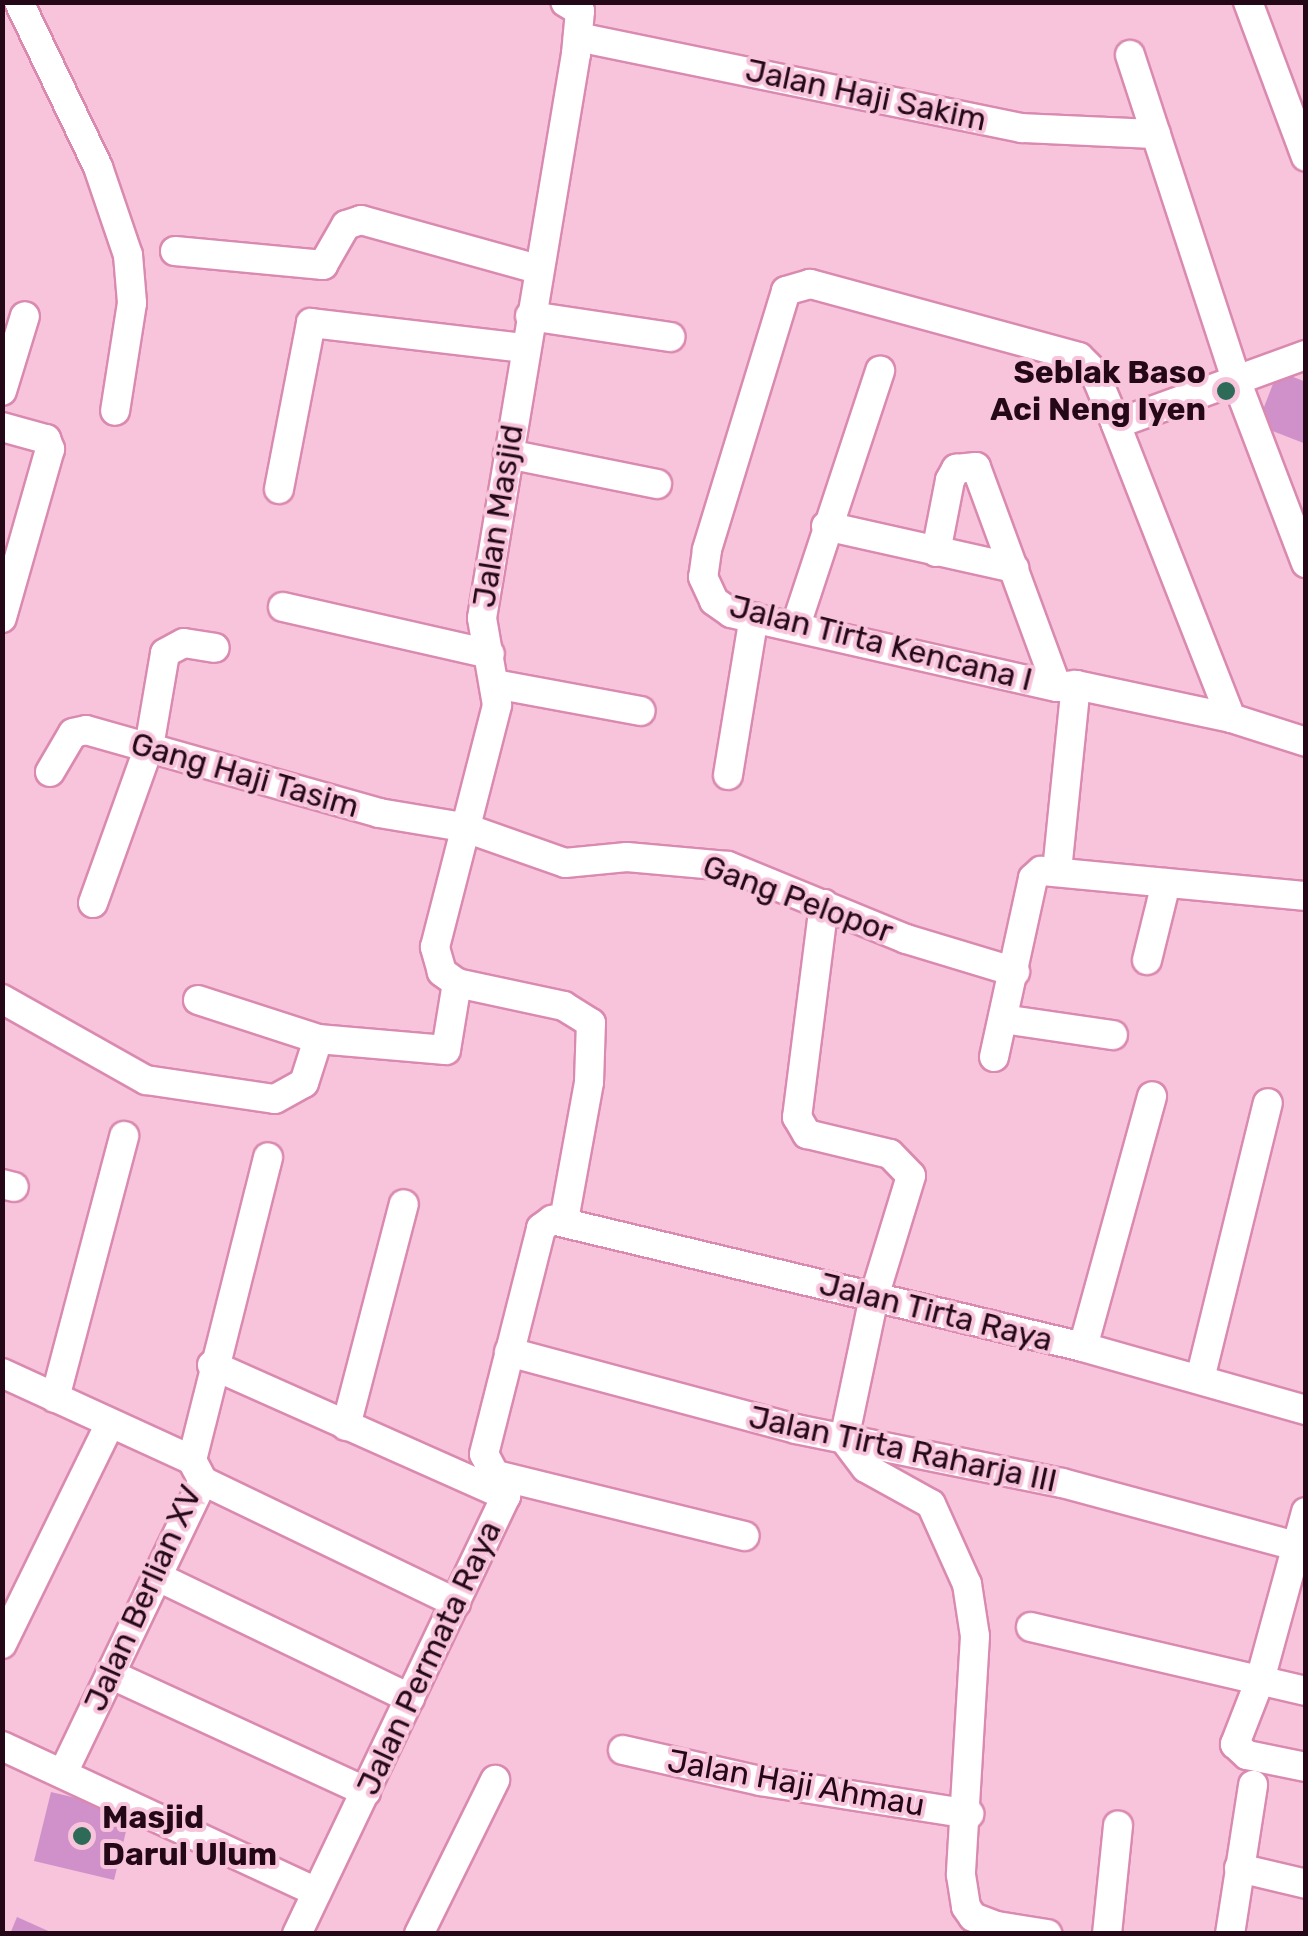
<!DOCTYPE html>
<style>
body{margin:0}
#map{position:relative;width:1308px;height:1936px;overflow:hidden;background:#f7c4db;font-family:Rubik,sans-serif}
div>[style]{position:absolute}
.building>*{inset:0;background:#d091ca}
.roads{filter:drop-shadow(2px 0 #da8ab0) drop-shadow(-2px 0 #da8ab0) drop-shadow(0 2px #da8ab0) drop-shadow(0 -2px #da8ab0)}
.street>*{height:28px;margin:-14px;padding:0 14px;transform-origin:14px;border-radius:14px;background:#fff}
.dots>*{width:28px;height:28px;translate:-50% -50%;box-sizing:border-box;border:5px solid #f7c4db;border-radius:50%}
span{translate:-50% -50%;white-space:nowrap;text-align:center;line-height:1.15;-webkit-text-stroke:8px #f7c4db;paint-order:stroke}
.street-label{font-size:32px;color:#240817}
.poi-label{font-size:32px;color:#240817;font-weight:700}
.right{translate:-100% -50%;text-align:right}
.left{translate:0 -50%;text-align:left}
.frame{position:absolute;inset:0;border:5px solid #240817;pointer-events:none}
</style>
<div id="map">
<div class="building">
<i style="clip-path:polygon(1278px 371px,1306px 382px,1306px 444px,1257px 425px)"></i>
<i style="clip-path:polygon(51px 1792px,131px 1811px,114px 1880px,34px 1861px)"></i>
<i style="clip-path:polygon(17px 1917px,55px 1934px,10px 1934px)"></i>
</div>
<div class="roads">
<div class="street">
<i style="left:19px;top:2px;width:183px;rotate:64.4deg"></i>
<i style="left:98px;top:167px;width:93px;rotate:71.2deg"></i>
<i style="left:128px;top:255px;width:48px;rotate:85.2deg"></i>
<i style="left:132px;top:303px;width:109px;rotate:98.9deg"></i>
<i style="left:1248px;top:2px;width:165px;rotate:69.5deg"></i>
<i style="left:578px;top:37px;width:453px;rotate:11.6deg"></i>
<i style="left:1022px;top:128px;width:134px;rotate:2.6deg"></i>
<i style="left:1130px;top:55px;width:342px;rotate:71.9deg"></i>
<i style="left:1236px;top:380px;width:196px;rotate:69.1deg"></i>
<i style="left:175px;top:251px;width:149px;rotate:5.4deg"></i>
<i style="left:323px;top:265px;width:46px;rotate:-60.1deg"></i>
<i style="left:346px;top:225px;width:16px;rotate:-18deg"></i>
<i style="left:361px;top:220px;width:184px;rotate:15.5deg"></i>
<i style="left:530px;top:316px;width:142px;rotate:8.5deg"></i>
<i style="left:2px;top:391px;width:78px;rotate:-73deg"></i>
<i style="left:1116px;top:424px;width:202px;rotate:-20deg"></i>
<i style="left:2px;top:427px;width:46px;rotate:15.3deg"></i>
<i style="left:46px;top:439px;width:11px;rotate:68deg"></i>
<i style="left:50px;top:449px;width:176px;rotate:105.9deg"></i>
<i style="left:508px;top:454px;width:152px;rotate:11.4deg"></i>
<i style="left:279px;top:489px;width:169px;rotate:-79.1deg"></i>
<i style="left:311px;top:323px;width:214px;rotate:6.7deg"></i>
<i style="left:826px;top:526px;width:193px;rotate:12.6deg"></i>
<i style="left:936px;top:552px;width:73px;rotate:-79deg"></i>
<i style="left:950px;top:480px;width:13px;rotate:-61deg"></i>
<i style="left:956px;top:469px;width:20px;rotate:-6deg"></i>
<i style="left:976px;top:467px;width:234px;rotate:69.8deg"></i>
<i style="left:283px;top:607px;width:212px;rotate:12.8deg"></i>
<i style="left:796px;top:625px;width:268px;rotate:-71.7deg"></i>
<i style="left:495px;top:684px;width:148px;rotate:10.5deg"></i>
<i style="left:1231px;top:718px;width:316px;rotate:-111.4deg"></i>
<i style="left:1116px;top:424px;width:56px;rotate:-112.9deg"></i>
<i style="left:1094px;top:372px;width:21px;rotate:-135deg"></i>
<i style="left:1079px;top:357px;width:279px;rotate:-164.8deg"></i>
<i style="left:810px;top:284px;width:25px;rotate:164deg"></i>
<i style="left:786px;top:291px;width:271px;rotate:107deg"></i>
<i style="left:707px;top:550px;width:27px;rotate:98deg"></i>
<i style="left:703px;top:577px;width:26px;rotate:65deg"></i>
<i style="left:714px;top:601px;width:21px;rotate:35deg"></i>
<i style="left:731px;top:613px;width:334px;rotate:12.8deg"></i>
<i style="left:1057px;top:687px;width:19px;rotate:-6deg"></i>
<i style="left:1076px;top:685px;width:158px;rotate:12deg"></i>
<i style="left:1231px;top:718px;width:79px;rotate:17.7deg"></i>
<i style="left:50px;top:772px;width:45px;rotate:-59.5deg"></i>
<i style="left:73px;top:733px;width:13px;rotate:-13deg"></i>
<i style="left:86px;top:730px;width:305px;rotate:15.8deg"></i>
<i style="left:379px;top:813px;width:85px;rotate:9.5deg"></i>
<i style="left:463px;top:827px;width:108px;rotate:19.4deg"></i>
<i style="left:565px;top:863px;width:62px;rotate:-5.5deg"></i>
<i style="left:627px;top:857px;width:101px;rotate:5.1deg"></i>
<i style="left:728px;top:866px;width:192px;rotate:22.3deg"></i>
<i style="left:906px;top:939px;width:114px;rotate:16.8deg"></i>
<i style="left:728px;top:775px;width:160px;rotate:-80.7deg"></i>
<i style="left:1057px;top:871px;width:187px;rotate:-84.2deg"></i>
<i style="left:93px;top:903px;width:166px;rotate:-70.3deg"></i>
<i style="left:149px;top:747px;width:95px;rotate:-80.3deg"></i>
<i style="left:165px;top:653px;width:21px;rotate:-28deg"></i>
<i style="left:184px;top:643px;width:31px;rotate:9deg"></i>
<i style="left:824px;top:904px;width:215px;rotate:97.2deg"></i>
<i style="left:797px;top:1117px;width:20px;rotate:60deg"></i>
<i style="left:807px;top:1134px;width:85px;rotate:13.5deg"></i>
<i style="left:890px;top:1154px;width:30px;rotate:46deg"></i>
<i style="left:911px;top:1176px;width:127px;rotate:107deg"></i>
<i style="left:874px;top:1297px;width:145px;rotate:101.9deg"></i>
<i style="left:844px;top:1439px;width:36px;rotate:53deg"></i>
<i style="left:866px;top:1468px;width:74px;rotate:29deg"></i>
<i style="left:931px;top:1504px;width:88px;rotate:65.8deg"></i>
<i style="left:967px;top:1584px;width:53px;rotate:81.3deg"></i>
<i style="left:975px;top:1636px;width:239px;rotate:93.4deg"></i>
<i style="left:961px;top:1875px;width:32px;rotate:81deg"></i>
<i style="left:966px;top:1907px;width:12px;rotate:55deg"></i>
<i style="left:973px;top:1917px;width:26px;rotate:21deg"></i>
<i style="left:997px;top:1926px;width:51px;rotate:9.1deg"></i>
<i style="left:1147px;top:960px;width:79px;rotate:-76.1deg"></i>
<i style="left:2px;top:999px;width:165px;rotate:29.4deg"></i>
<i style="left:146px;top:1080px;width:130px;rotate:8.4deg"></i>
<i style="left:275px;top:1099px;width:33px;rotate:-29deg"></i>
<i style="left:304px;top:1083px;width:46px;rotate:-72.3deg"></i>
<i style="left:318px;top:1039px;width:128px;rotate:4.9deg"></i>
<i style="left:446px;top:1050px;width:68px;rotate:-80.7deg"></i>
<i style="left:198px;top:1000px;width:126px;rotate:18deg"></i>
<i style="left:1003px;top:1019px;width:111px;rotate:8.3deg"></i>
<i style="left:994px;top:1057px;width:183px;rotate:-77.7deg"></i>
<i style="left:1033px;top:878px;width:11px;rotate:-41deg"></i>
<i style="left:1041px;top:871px;width:266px;rotate:5.4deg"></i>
<i style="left:2px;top:1184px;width:12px;rotate:14deg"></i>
<i style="left:564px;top:1220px;width:140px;rotate:-79.7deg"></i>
<i style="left:589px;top:1082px;width:59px;rotate:-88.1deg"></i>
<i style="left:591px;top:1023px;width:32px;rotate:-148deg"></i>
<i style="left:564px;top:1006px;width:109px;rotate:-167.9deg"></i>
<i style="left:457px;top:983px;width:19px;rotate:-144deg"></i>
<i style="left:442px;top:972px;width:26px;rotate:-106deg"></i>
<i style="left:435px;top:947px;width:250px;rotate:-75.6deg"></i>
<i style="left:497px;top:705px;width:88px;rotate:-99.8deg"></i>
<i style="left:482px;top:618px;width:572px;rotate:-80.54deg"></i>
<i style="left:576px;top:54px;width:43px;rotate:-84.7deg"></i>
<i style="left:580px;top:11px;width:17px;rotate:-149deg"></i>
<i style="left:1083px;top:1347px;width:260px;rotate:-74.6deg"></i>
<i style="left:509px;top:1352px;width:297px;rotate:15deg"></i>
<i style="left:796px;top:1429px;width:271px;rotate:11.5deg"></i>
<i style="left:1062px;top:1483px;width:253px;rotate:15.1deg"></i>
<i style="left:212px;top:1365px;width:322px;rotate:24deg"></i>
<i style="left:2px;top:1373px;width:209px;rotate:24.6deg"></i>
<i style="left:1200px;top:1379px;width:284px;rotate:-76.2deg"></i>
<i style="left:55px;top:1398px;width:271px;rotate:-75.2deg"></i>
<i style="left:346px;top:1426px;width:229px;rotate:-75.4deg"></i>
<i style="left:492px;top:1474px;width:260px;rotate:13.8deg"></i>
<i style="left:203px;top:1481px;width:281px;rotate:25.7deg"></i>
<i style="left:1306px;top:1512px;width:174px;rotate:105.3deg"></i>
<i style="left:1260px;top:1680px;width:69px;rotate:111.3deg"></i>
<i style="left:1235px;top:1744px;width:16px;rotate:43deg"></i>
<i style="left:1247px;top:1755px;width:60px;rotate:11.5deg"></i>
<i style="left:156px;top:1576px;width:282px;rotate:25.7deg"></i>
<i style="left:1031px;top:1627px;width:282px;rotate:13.1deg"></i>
<i style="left:2px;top:1644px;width:245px;rotate:-63.9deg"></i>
<i style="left:110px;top:1674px;width:282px;rotate:24.7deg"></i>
<i style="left:2px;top:1746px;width:347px;rotate:24.9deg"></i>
<i style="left:623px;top:1750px;width:141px;rotate:12.7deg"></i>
<i style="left:761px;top:1781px;width:211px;rotate:9deg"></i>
<i style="left:64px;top:1771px;width:322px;rotate:-64.4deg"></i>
<i style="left:203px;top:1481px;width:24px;rotate:-118deg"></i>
<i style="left:192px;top:1460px;width:312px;rotate:-75.9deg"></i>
<i style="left:1239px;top:1868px;width:69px;rotate:13.4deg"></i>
<i style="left:297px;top:1934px;width:485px;rotate:-64.5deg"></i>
<i style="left:506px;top:1496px;width:47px;rotate:-117.6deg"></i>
<i style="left:484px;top:1454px;width:233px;rotate:-75.8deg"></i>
<i style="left:541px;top:1228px;width:14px;rotate:-36deg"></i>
<i style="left:552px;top:1220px;width:546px;rotate:13.45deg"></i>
<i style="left:1083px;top:1347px;width:232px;rotate:15.8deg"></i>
<i style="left:419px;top:1934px;width:172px;rotate:-63.7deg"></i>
<i style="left:1107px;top:1934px;width:109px;rotate:-84.2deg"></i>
<i style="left:1230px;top:1934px;width:151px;rotate:-81.2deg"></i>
</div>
</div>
<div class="dots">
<i style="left:1226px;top:391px;background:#2d6b58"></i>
<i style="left:82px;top:1836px;background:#2d6b58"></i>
</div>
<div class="street-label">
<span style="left:866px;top:95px;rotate:12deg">Jalan Haji Sakim</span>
<span style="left:498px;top:516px;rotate:-81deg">Jalan Masjid</span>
<span style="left:881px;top:643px;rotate:14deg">Jalan Tirta Kencana I</span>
<span style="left:245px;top:775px;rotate:16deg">Gang Haji Tasim</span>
<span style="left:798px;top:899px;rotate:20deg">Gang Pelopor</span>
<span style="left:936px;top:1312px;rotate:14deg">Jalan Tirta Raya</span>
<span style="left:903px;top:1449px;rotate:12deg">Jalan Tirta Raharja III</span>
<span style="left:143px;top:1598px;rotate:-66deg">Jalan Berlian XV</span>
<span style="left:429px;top:1658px;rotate:-65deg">Jalan Permata Raya</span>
<span style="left:796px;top:1783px;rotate:10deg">Jalan Haji Ahmau</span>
</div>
<div class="poi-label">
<span class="right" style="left:1206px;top:391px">Seblak Baso<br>Aci Neng Iyen</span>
<span class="left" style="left:102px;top:1836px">Masjid<br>Darul Ulum</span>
</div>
<div class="frame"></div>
</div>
